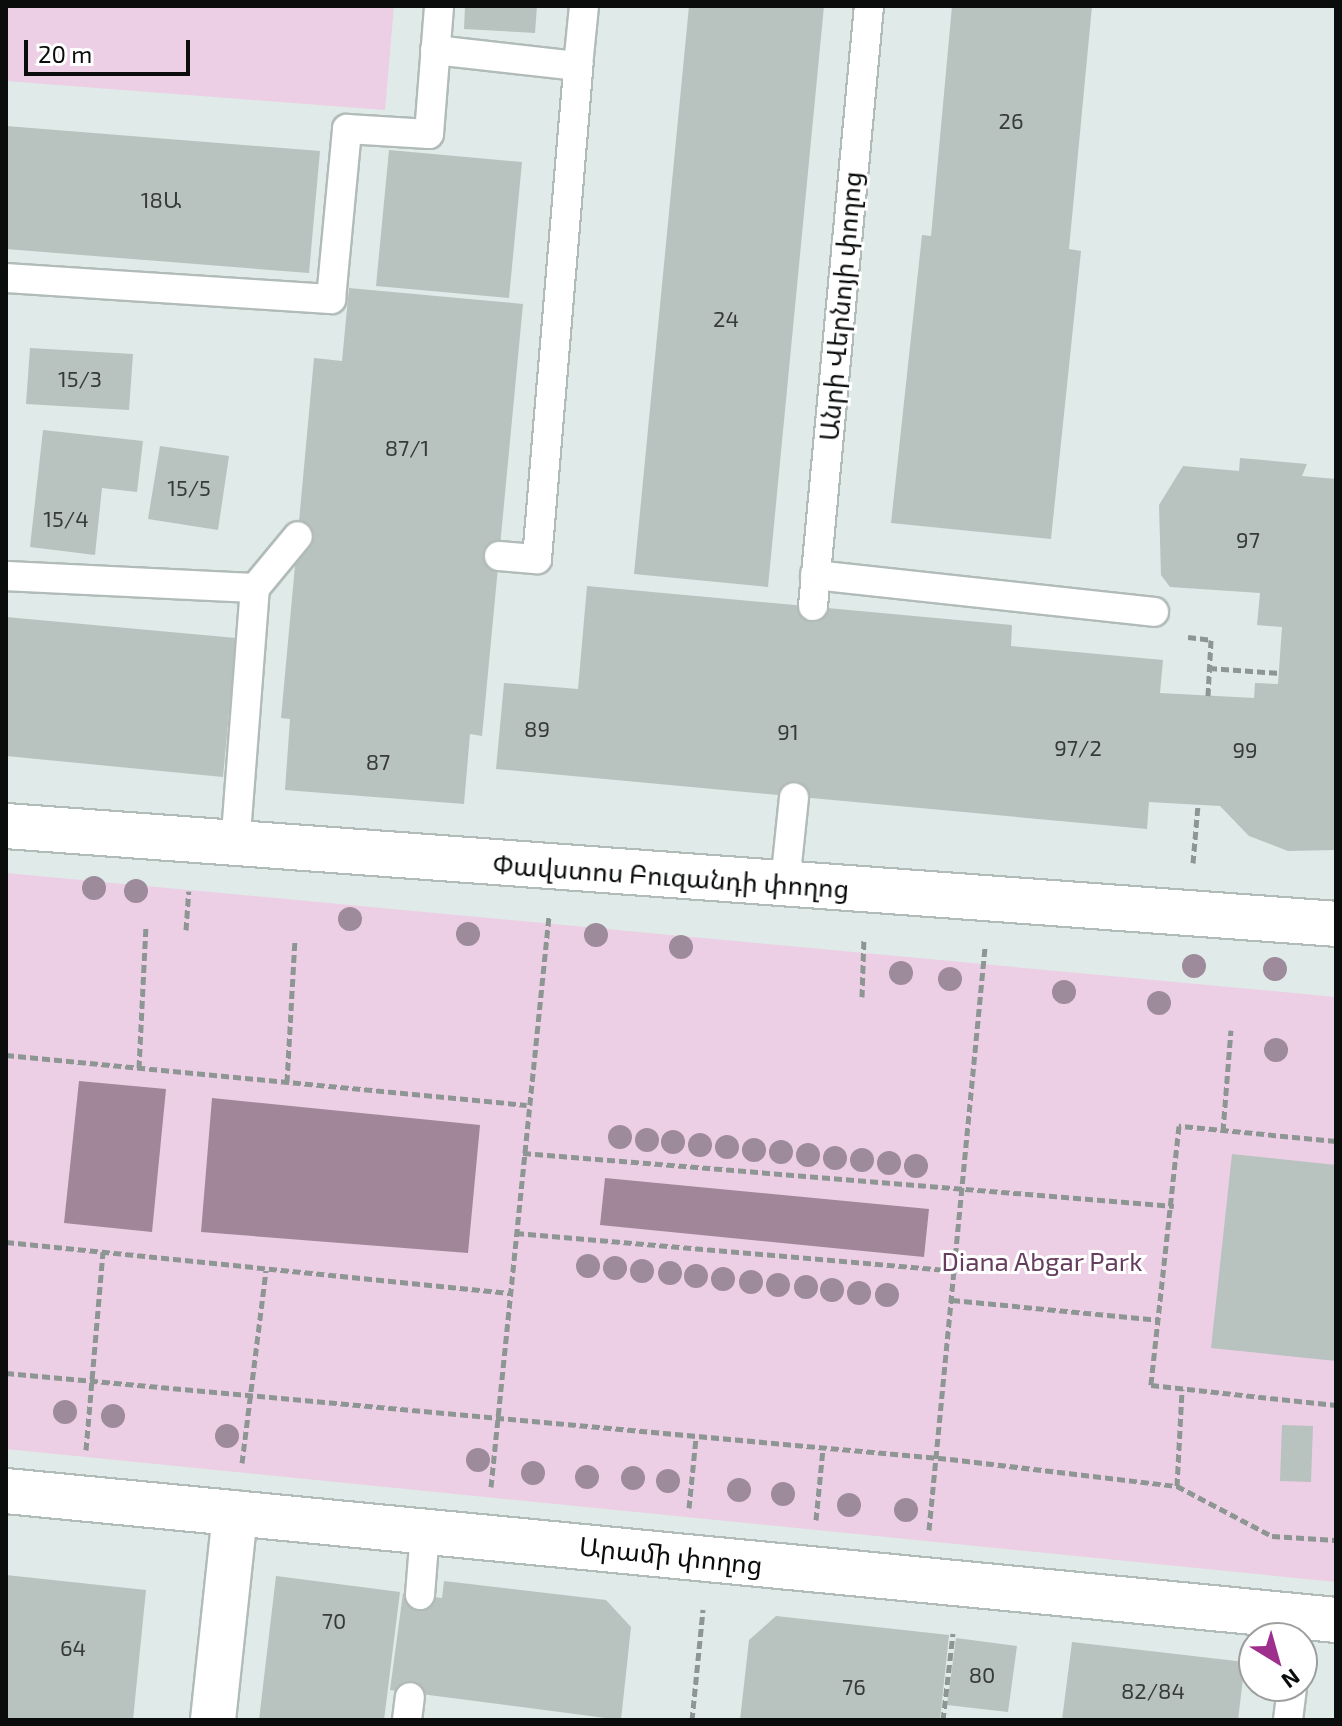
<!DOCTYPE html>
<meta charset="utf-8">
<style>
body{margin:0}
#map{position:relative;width:1342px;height:1726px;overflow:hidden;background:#e0eae8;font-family:"Exo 2","Noto Sans Armenian",sans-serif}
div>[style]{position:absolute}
.green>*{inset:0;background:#eccfe4}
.water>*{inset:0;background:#a1869a}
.building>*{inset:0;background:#b8c2bf}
.path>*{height:5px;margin-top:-2.5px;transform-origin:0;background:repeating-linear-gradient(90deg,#8e9694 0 8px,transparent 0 12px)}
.roads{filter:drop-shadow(2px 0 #b1bbb8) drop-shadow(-2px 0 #b1bbb8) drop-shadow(0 2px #b1bbb8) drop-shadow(0 -2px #b1bbb8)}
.service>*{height:28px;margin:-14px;padding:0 14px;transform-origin:14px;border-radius:14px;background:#fff}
.tertiary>*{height:44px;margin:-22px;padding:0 22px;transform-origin:22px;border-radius:22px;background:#fff}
.trees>*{width:24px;height:24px;margin:-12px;border-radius:50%;background:#9d8b9c}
span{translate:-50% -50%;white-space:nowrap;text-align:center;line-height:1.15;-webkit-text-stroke:6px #fff;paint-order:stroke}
.number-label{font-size:22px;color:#363a39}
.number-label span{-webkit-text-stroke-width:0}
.street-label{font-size:26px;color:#0a0d0c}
.park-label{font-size:26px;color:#663d5d}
.frame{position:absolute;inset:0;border:8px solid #0a0d0c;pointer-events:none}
.north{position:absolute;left:1238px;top:1622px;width:80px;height:80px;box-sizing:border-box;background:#fff;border:2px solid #9d9e9e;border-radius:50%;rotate:143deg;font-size:22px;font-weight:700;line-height:32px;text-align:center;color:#0a0d0c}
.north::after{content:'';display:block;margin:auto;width:28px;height:36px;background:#9f2f8c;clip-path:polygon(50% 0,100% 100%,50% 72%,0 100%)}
.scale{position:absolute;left:24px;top:40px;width:166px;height:36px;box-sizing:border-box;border:4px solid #0a0d0c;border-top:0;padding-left:10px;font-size:24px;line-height:28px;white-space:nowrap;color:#0a0d0c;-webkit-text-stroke:6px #fff;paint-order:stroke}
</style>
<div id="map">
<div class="green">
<i style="clip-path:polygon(6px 6px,394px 6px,385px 110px,6px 81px)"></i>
<i style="clip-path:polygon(6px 873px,1336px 997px,1336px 1582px,6px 1449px)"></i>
</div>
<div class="water">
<i style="clip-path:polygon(79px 1081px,166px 1089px,152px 1232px,64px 1223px)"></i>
<i style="clip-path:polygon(212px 1098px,480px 1125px,468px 1253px,201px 1232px)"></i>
<i style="clip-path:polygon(605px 1178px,929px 1209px,924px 1257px,600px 1225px)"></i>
</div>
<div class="building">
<i style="clip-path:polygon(465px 6px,537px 6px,535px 33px,464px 29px)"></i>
<i style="clip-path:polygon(689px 6px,824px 6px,768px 587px,634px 574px)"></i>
<i style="clip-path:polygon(952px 6px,1092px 6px,1069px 249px,1081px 251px,1051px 539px,891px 523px,922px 235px,931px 236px)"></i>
<i style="clip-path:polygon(6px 126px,320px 151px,309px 273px,6px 249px)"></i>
<i style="clip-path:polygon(389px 150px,522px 162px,509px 298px,376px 286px)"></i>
<i style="clip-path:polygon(349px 288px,523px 304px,482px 736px,470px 734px,464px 804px,285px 790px,290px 719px,281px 718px,314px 358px,342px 361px)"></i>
<i style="clip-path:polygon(30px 348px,133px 354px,129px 410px,26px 404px)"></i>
<i style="clip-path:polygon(43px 430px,143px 441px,137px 492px,102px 488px,95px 555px,30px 547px)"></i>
<i style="clip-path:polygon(160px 446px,229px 456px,218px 530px,148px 519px)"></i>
<i style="clip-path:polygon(1240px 458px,1307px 464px,1302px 476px,1336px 479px,1336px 850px,1288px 851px,1249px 836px,1220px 806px,1149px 802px,1147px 829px,496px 769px,504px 683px,578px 689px,587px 586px,1012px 625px,1011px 646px,1163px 660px,1160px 693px,1254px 698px,1255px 683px,1278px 684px,1282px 627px,1257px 625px,1260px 593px,1170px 587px,1161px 575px,1159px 505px,1183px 466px,1239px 471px)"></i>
<i style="clip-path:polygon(6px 617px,236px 638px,223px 777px,6px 756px)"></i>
<i style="clip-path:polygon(1232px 1154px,1336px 1165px,1336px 1361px,1211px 1348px)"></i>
<i style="clip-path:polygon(1282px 1425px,1313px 1426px,1311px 1482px,1280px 1481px)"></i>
<i style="clip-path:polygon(6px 1575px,146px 1590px,133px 1720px,6px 1720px)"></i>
<i style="clip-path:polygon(276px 1576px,400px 1592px,384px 1720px,259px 1720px)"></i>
<i style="clip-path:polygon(444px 1581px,606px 1600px,631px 1627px,621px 1720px,390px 1690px,403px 1593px,442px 1598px)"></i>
<i style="clip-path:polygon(776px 1616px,949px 1635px,940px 1720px,740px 1720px,749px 1640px)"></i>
<i style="clip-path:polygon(956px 1638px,1017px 1646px,1008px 1712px,947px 1705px)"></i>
<i style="clip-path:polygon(1072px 1642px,1245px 1662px,1238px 1720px,1062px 1720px)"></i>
</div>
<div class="path">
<i style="left:1188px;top:637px;width:23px;rotate:7deg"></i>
<i style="left:1211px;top:640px;width:56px;rotate:93.1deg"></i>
<i style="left:1209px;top:668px;width:71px;rotate:4deg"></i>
<i style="left:1193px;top:863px;width:58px;rotate:-85.1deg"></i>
<i style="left:186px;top:930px;width:39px;rotate:-86deg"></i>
<i style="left:862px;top:997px;width:59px;rotate:-88.1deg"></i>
<i style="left:6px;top:1055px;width:523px;rotate:5.48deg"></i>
<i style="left:139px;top:1068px;width:141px;rotate:-87.2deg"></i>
<i style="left:287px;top:1082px;width:141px;rotate:-86.8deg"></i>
<i style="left:1223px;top:1131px;width:101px;rotate:-85.5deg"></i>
<i style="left:1336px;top:1141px;width:158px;rotate:-174.5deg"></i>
<i style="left:1179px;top:1126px;width:261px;rotate:96.2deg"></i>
<i style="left:1151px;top:1385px;width:186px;rotate:6.2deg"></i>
<i style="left:523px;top:1153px;width:653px;rotate:4.65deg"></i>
<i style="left:516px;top:1233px;width:441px;rotate:4.9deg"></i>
<i style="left:6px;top:1242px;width:506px;rotate:5.79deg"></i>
<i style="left:952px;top:1300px;width:209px;rotate:5.5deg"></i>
<i style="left:6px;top:1373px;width:948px;rotate:5.21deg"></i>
<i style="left:950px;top:1459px;width:229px;rotate:6.8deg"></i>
<i style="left:1177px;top:1486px;width:107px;rotate:27.8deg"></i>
<i style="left:1272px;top:1536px;width:64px;rotate:3.6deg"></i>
<i style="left:86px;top:1450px;width:199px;rotate:-85.1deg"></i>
<i style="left:242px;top:1463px;width:194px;rotate:-82.9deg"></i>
<i style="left:1177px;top:1486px;width:97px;rotate:-87deg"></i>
<i style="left:491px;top:1487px;width:574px;rotate:-84.2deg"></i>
<i style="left:689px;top:1508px;width:70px;rotate:-84.3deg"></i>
<i style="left:816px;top:1520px;width:71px;rotate:-84.4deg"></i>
<i style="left:929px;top:1530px;width:586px;rotate:-84.51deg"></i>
<i style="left:692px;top:1720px;width:111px;rotate:-84.3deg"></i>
<i style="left:943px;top:1720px;width:87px;rotate:-83.4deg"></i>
</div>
<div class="roads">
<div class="service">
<i style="left:435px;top:50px;width:144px;rotate:6.4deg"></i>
<i style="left:578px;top:66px;width:60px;rotate:-84.3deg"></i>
<i style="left:6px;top:278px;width:326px;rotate:3.7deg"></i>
<i style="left:331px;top:299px;width:171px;rotate:-84.6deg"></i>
<i style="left:347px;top:129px;width:82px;rotate:3.5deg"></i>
<i style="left:429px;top:134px;width:128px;rotate:-85.5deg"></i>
<i style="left:499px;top:556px;width:38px;rotate:5deg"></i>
<i style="left:537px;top:559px;width:495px;rotate:-85.2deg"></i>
<i style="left:815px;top:575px;width:341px;rotate:6.2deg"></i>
<i style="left:6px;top:576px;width:249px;rotate:2.8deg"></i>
<i style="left:813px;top:606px;width:603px;rotate:-84.67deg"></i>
<i style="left:235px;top:847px;width:260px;rotate:-85.6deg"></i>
<i style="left:255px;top:588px;width:67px;rotate:-50.4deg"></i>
<i style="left:785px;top:883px;width:86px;rotate:-84deg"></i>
<i style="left:420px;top:1595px;width:64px;rotate:-85.5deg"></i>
<i style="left:407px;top:1720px;width:23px;rotate:-83deg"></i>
<i style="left:1288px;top:1720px;width:34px;rotate:-83deg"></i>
</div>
<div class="tertiary">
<i style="left:6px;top:826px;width:1334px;rotate:4.21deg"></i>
<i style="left:6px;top:1491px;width:1336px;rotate:5.54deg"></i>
<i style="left:213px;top:1720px;width:208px;rotate:-83.9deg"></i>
</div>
</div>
<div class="trees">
<i style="left:94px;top:888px"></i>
<i style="left:136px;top:891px"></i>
<i style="left:350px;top:919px"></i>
<i style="left:468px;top:934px"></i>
<i style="left:596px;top:935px"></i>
<i style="left:681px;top:947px"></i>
<i style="left:1194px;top:966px"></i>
<i style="left:1275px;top:969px"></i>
<i style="left:901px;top:973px"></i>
<i style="left:950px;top:979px"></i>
<i style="left:1064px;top:992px"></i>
<i style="left:1159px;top:1003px"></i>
<i style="left:1276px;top:1050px"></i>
<i style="left:620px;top:1137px"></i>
<i style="left:647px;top:1140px"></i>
<i style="left:673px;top:1142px"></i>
<i style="left:700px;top:1145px"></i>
<i style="left:727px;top:1147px"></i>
<i style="left:754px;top:1150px"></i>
<i style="left:781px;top:1152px"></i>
<i style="left:808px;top:1155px"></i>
<i style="left:835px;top:1158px"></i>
<i style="left:862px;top:1160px"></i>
<i style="left:889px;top:1163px"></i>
<i style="left:916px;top:1166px"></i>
<i style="left:588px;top:1266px"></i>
<i style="left:615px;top:1268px"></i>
<i style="left:642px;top:1271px"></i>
<i style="left:670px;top:1273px"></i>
<i style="left:696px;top:1276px"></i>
<i style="left:723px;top:1279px"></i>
<i style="left:751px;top:1282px"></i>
<i style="left:778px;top:1285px"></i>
<i style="left:806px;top:1287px"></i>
<i style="left:832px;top:1290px"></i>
<i style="left:859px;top:1293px"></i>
<i style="left:887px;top:1295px"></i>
<i style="left:65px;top:1412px"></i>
<i style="left:113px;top:1416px"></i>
<i style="left:227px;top:1436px"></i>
<i style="left:478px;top:1460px"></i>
<i style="left:533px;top:1473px"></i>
<i style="left:587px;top:1477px"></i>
<i style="left:633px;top:1478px"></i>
<i style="left:668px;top:1481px"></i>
<i style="left:739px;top:1490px"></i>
<i style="left:783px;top:1494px"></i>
<i style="left:849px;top:1505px"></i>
<i style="left:906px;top:1510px"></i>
</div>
<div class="number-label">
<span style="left:1011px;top:121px">26</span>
<span style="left:161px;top:200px">18Ա</span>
<span style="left:726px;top:319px">24</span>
<span style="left:80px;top:379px">15/3</span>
<span style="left:407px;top:448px">87/1</span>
<span style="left:189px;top:488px">15/5</span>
<span style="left:66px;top:519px">15/4</span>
<span style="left:1248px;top:540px">97</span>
<span style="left:537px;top:729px">89</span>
<span style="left:788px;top:732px">91</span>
<span style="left:1078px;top:748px">97/2</span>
<span style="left:1245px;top:750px">99</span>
<span style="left:378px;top:762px">87</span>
<span style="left:334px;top:1621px">70</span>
<span style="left:73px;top:1648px">64</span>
<span style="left:982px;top:1675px">80</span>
<span style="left:854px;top:1687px">76</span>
<span style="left:1153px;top:1691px">82/84</span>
</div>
<div class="street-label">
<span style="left:840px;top:306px;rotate:-85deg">Անրի Վերնոյի փողոց</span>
<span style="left:671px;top:876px;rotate:4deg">Փավստոս Բուզանդի փողոց</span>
<span style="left:671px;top:1555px;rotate:6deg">Արամի փողոց</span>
</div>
<div class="park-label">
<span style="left:1042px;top:1261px">Diana Abgar Park</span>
</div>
<div class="frame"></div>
<div class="north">N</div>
<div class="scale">20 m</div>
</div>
